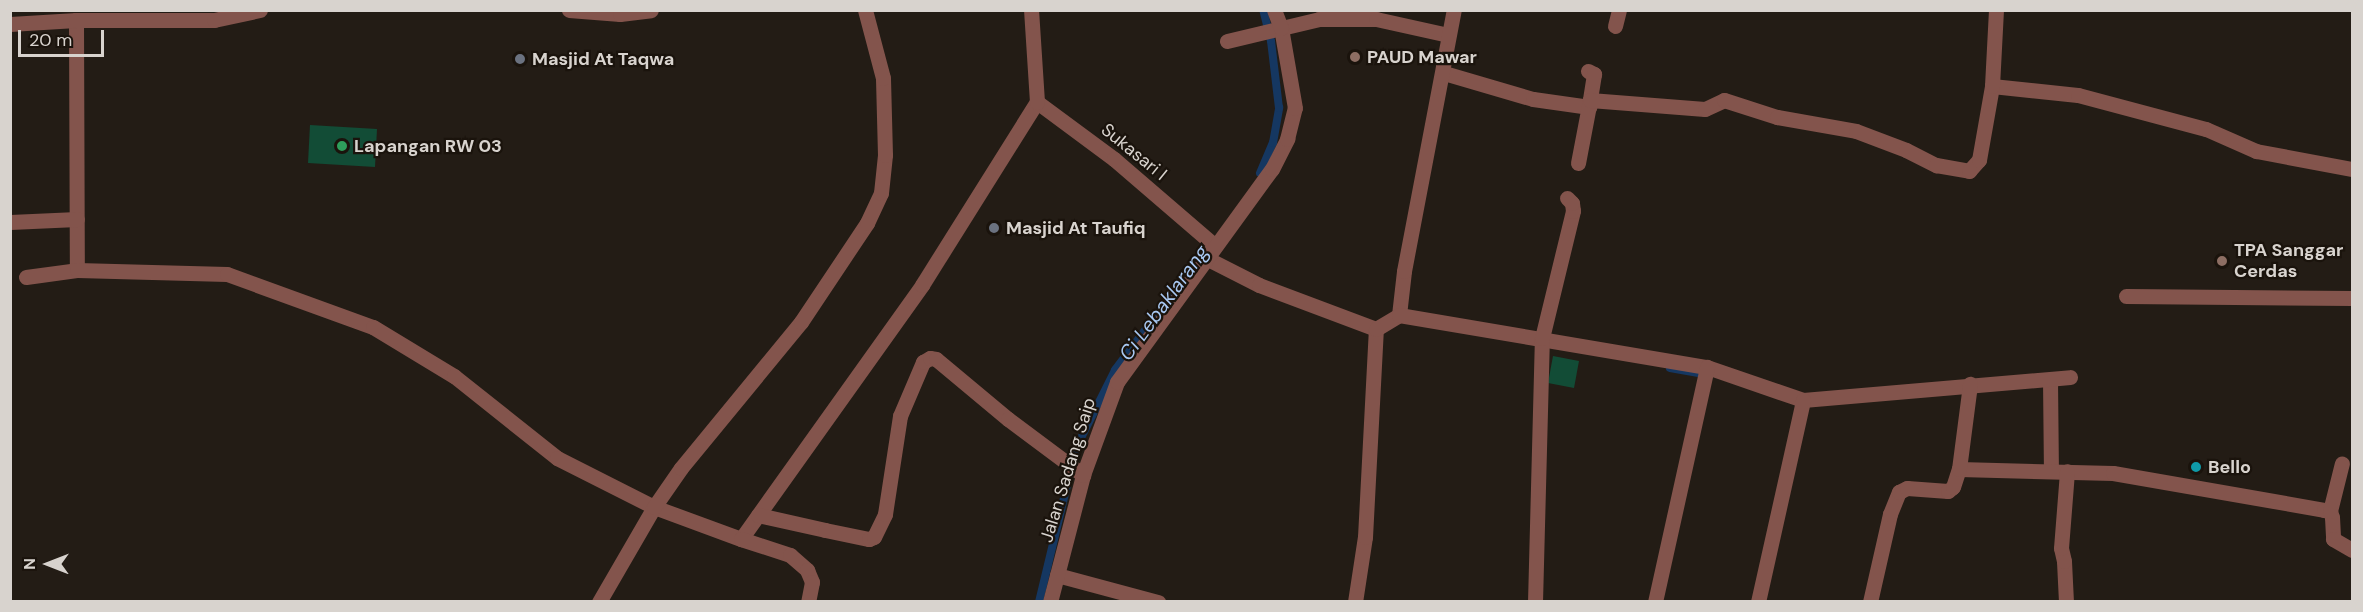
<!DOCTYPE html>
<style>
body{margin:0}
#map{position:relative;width:2363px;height:612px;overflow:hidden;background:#231c15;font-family:"DM Sans",sans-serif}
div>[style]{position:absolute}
.green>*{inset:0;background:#124c36}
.stream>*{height:8px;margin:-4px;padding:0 4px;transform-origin:4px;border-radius:4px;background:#153761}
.minor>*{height:15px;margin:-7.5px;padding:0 7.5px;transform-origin:7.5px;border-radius:7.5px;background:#83544c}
.dots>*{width:16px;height:16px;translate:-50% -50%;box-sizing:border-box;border:3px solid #1a130c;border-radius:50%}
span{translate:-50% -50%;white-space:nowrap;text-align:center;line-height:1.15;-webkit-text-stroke:4.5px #1a130c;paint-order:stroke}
.poi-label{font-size:18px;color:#d8d3ce;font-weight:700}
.left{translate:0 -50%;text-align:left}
.street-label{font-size:18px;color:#d8d3ce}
.water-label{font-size:20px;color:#a9c9f3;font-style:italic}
.frame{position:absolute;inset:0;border:12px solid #d8d3ce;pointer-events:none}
.north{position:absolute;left:18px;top:534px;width:60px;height:60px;-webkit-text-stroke:4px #1a130c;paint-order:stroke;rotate:270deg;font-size:16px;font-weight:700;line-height:24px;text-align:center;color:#d8d3ce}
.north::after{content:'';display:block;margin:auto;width:21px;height:27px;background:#d8d3ce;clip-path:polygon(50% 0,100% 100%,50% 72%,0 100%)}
.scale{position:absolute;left:18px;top:30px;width:86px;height:27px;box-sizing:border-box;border:3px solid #d8d3ce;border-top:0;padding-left:8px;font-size:18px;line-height:21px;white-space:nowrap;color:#d8d3ce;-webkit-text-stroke:4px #1a130c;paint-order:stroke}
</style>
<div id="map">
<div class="green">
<i style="clip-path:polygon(310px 125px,377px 129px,375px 167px,308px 163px)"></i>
<i style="clip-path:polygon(1553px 356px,1579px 361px,1574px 388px,1548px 383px)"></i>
</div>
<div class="stream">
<i style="left:1260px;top:173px;width:33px;rotate:-67deg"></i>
<i style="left:1273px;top:143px;width:36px;rotate:-80deg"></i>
<i style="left:1279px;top:108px;width:67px;rotate:-96.8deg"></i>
<i style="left:1271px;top:41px;width:32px;rotate:-104deg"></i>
<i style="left:1670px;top:368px;width:39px;rotate:10deg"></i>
<i style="left:1039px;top:602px;width:158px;rotate:-76.5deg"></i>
<i style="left:1076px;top:448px;width:87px;rotate:-63.4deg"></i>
<i style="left:1115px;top:370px;width:96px;rotate:-53deg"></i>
</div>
<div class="minor">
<i style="left:569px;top:10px;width:51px;rotate:4.5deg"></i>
<i style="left:620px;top:14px;width:31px;rotate:-7deg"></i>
<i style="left:76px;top:20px;width:250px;rotate:89.8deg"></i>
<i style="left:10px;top:24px;width:66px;rotate:-3.5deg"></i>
<i style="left:76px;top:20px;width:138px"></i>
<i style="left:214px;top:20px;width:47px;rotate:-12.3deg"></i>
<i style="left:1615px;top:26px;width:16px;rotate:-76deg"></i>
<i style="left:1227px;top:41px;width:95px;rotate:-13.4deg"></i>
<i style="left:1319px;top:19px;width:57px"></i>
<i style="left:1376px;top:19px;width:74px;rotate:12.5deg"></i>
<i style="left:1588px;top:71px;width:7px;rotate:27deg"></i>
<i style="left:1594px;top:74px;width:26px;rotate:99deg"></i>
<i style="left:1444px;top:73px;width:93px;rotate:16.3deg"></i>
<i style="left:1533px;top:99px;width:57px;rotate:8.1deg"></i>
<i style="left:1992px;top:86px;width:86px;rotate:6deg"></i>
<i style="left:2078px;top:95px;width:132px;rotate:14.9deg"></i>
<i style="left:2206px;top:129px;width:55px;rotate:23.7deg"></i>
<i style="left:2256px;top:151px;width:98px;rotate:10.6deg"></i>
<i style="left:1037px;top:102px;width:96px;rotate:36.5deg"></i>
<i style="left:1114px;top:159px;width:133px;rotate:40.7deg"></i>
<i style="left:1578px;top:163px;width:64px;rotate:-79.2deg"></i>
<i style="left:1590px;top:100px;width:115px;rotate:4.5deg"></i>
<i style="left:1705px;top:109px;width:21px;rotate:-25deg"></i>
<i style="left:1724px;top:100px;width:56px;rotate:17.8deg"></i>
<i style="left:1777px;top:117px;width:80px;rotate:10deg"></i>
<i style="left:1856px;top:131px;width:53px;rotate:20.8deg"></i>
<i style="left:1906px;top:150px;width:34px;rotate:27deg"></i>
<i style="left:1936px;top:165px;width:34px;rotate:10deg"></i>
<i style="left:1969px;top:171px;width:15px;rotate:-48deg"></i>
<i style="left:1979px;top:160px;width:75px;rotate:-80deg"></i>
<i style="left:1992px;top:86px;width:76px;rotate:-87deg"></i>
<i style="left:10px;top:222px;width:67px;rotate:-2.6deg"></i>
<i style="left:1206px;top:258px;width:59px;rotate:27deg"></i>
<i style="left:1259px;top:285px;width:125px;rotate:20.6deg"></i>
<i style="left:26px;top:277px;width:51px;rotate:-7.8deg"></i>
<i style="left:77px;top:270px;width:150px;rotate:1.5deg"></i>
<i style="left:227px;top:274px;width:155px;rotate:20deg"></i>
<i style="left:373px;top:327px;width:95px;rotate:31.2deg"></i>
<i style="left:454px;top:376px;width:132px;rotate:38.5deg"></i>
<i style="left:557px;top:458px;width:109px;rotate:26.8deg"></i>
<i style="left:654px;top:507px;width:93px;rotate:20.2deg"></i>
<i style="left:741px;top:539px;width:312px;rotate:-54.5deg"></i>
<i style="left:922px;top:285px;width:216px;rotate:-57.9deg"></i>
<i style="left:1037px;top:102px;width:92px;rotate:-93.7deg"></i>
<i style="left:2126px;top:296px;width:226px;rotate:0.5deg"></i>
<i style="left:1399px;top:315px;width:44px;rotate:-83.5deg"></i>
<i style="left:1404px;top:271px;width:266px;rotate:-79.2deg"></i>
<i style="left:2050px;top:380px;width:91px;rotate:89.4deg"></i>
<i style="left:1959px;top:469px;width:154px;rotate:1.5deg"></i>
<i style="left:2113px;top:473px;width:214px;rotate:9.9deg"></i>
<i style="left:2324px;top:510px;width:6px;rotate:9deg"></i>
<i style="left:2330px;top:511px;width:6px;rotate:72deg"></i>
<i style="left:2332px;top:517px;width:22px;rotate:87deg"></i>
<i style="left:2333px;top:539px;width:22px;rotate:30deg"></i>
<i style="left:2330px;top:511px;width:49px;rotate:-76deg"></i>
<i style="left:758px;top:515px;width:69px;rotate:12.6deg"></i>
<i style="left:825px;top:530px;width:45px;rotate:11.6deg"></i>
<i style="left:869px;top:539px;width:5px;rotate:-22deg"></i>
<i style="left:874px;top:537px;width:25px;rotate:-64deg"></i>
<i style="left:885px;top:514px;width:99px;rotate:-81.3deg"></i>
<i style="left:900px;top:416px;width:59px;rotate:-66.9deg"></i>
<i style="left:923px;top:362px;width:8px;rotate:-30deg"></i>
<i style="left:930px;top:358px;width:6px;rotate:9deg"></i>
<i style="left:936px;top:359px;width:94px;rotate:39.8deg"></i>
<i style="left:1008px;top:419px;width:94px;rotate:36.7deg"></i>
<i style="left:741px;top:539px;width:52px;rotate:18.1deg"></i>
<i style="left:790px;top:555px;width:23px;rotate:41deg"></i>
<i style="left:807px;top:570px;width:13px;rotate:67deg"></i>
<i style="left:812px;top:582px;width:20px;rotate:101deg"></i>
<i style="left:1057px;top:575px;width:105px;rotate:15deg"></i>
<i style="left:599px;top:602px;width:110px;rotate:-59.9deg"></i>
<i style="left:654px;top:507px;width:47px;rotate:-55.3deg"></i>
<i style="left:681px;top:468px;width:189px;rotate:-50.6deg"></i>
<i style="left:801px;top:322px;width:119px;rotate:-56.3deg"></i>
<i style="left:867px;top:223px;width:33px;rotate:-65deg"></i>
<i style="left:881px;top:193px;width:38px;rotate:-84deg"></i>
<i style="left:885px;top:155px;width:77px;rotate:-91.5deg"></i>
<i style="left:883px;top:78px;width:70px;rotate:-104.8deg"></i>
<i style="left:1050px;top:602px;width:131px;rotate:-75.4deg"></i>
<i style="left:1083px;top:475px;width:99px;rotate:-69.9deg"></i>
<i style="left:1117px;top:382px;width:263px;rotate:-54deg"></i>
<i style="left:1272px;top:169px;width:34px;rotate:-63deg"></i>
<i style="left:1287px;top:139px;width:32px;rotate:-76deg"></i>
<i style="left:1295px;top:108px;width:81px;rotate:-99.9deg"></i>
<i style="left:1281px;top:28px;width:19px;rotate:-111deg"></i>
<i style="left:1355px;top:602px;width:66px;rotate:-81.3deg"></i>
<i style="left:1365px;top:537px;width:208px;rotate:-87deg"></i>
<i style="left:1376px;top:329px;width:27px;rotate:-31deg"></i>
<i style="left:1399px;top:315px;width:312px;rotate:9.6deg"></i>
<i style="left:1707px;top:367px;width:102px;rotate:19deg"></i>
<i style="left:1803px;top:400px;width:268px;rotate:-4.9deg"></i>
<i style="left:1535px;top:602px;width:264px;rotate:-88.5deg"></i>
<i style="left:1542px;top:338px;width:131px;rotate:-76.3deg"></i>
<i style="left:1573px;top:211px;width:8px;rotate:-97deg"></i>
<i style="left:1572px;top:203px;width:7px;rotate:-135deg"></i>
<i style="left:1655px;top:602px;width:241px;rotate:-77.5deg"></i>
<i style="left:1758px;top:602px;width:207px;rotate:-77.4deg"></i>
<i style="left:1870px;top:602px;width:90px;rotate:-77.2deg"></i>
<i style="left:1890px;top:514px;width:24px;rotate:-68deg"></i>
<i style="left:1899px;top:492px;width:9px;rotate:-27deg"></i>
<i style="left:1907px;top:488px;width:41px;rotate:4.2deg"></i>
<i style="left:1948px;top:491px;width:6px;rotate:-39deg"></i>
<i style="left:1953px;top:487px;width:19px;rotate:-72deg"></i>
<i style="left:1959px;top:469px;width:86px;rotate:-82.6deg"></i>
<i style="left:2066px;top:602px;width:41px;rotate:-92.8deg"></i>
<i style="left:2064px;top:561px;width:13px;rotate:-103deg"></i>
<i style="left:2061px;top:548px;width:77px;rotate:-85.5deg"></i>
</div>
<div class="dots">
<i style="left:1355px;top:57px;background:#8d6e63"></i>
<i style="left:520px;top:59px;background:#6b7280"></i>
<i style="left:342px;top:146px;background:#2e9e5b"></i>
<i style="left:994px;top:228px;background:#6b7280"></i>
<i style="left:2222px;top:261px;background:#8d6e63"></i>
<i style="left:2196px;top:467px;background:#0f9aa8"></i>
</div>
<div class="poi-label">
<span class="left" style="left:1367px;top:57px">PAUD Mawar</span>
<span class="left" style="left:532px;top:59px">Masjid At Taqwa</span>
<span class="left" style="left:354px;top:146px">Lapangan RW 03</span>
<span class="left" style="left:1006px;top:228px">Masjid At Taufiq</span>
<span class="left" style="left:2234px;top:261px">TPA Sanggar<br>Cerdas</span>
<span class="left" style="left:2208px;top:467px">Bello</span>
</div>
<div class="street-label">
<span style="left:1134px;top:152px;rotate:39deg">Sukasari I</span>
<span style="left:1068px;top:470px;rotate:-73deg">Jalan Sadang Saip</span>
</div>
<div class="water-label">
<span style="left:1164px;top:303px;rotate:-54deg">Ci Lebaklarang</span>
</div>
<div class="frame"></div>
<div class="north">N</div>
<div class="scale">20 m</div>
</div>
